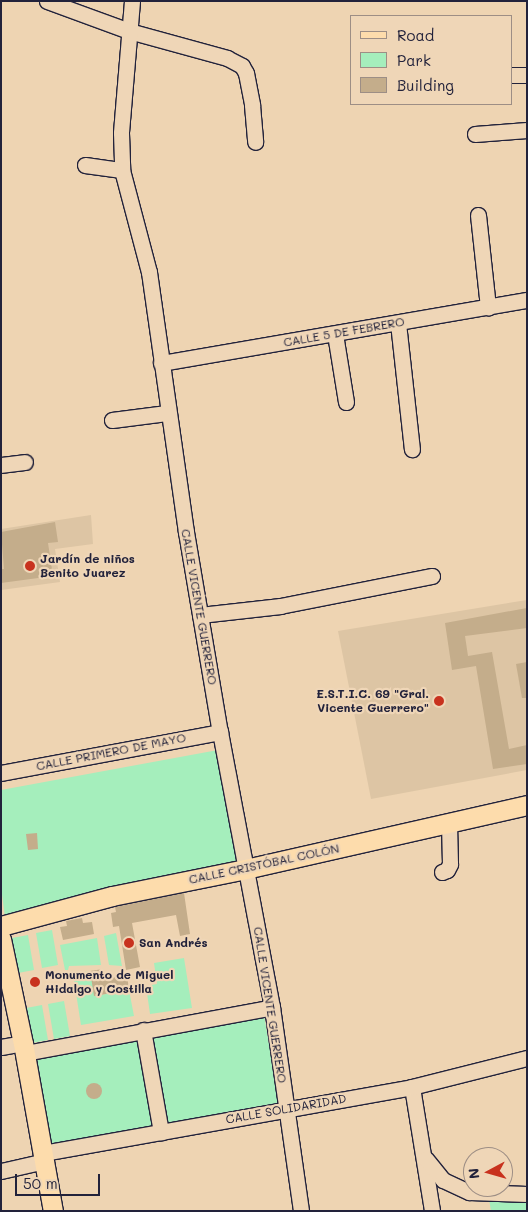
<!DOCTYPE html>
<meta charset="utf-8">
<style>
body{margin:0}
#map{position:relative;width:528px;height:1212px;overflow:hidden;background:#eed4b2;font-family:Mali,sans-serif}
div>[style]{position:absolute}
.built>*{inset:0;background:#ddc5a4}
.green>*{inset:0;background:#a5eebc}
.building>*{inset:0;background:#c4ad8b}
.round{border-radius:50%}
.roads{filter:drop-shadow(1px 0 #22223b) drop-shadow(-1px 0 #22223b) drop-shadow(0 1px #22223b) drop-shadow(0 -1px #22223b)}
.minor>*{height:15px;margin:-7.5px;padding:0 7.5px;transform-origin:7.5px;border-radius:7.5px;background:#efd6b7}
.major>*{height:19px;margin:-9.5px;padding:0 9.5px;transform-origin:9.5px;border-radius:9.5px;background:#fddcac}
.dots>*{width:14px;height:14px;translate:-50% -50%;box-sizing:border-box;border:2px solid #efd6b7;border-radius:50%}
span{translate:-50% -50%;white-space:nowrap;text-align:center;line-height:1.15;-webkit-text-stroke:4.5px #efd6b7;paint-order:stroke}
.street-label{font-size:12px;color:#22223b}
.poi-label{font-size:12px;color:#22223b;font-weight:700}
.left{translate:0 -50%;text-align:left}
.right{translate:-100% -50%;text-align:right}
.frame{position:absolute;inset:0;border:2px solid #22223b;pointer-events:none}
.legend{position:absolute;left:350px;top:15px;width:162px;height:90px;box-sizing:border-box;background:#efd6b7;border:1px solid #9d8e85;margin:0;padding:6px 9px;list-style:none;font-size:15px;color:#22223b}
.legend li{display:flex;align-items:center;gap:10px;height:25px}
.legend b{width:25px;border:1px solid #9d8e85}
.north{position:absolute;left:463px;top:1147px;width:50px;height:50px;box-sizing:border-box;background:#efd6b7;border:1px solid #9d8e85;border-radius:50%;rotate:264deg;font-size:14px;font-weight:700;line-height:20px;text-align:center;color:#22223b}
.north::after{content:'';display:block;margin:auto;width:18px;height:22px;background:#c8321e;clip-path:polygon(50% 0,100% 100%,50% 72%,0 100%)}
.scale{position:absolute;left:15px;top:1174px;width:85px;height:22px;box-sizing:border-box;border:2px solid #22223b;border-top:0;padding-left:6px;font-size:15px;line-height:18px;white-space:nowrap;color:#22223b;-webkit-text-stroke:4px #efd6b7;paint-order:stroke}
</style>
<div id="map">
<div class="built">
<i style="clip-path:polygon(91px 515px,93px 544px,55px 549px,60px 582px,1px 590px,1px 529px)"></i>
<i style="clip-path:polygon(527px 600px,527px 770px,371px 799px,338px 631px)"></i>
</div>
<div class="green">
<i style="clip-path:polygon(218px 750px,238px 865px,5px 917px,1px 887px,1px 790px)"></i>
<i style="clip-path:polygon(52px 930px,58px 965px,42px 968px,36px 933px)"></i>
<i style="clip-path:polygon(116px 933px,122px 966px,109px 965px,104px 936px)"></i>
<i style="clip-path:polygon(28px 935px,34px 970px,18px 973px,12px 938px)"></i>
<i style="clip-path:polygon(97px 938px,101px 965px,69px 966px,68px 970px,65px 970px,60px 945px)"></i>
<i style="clip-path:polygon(184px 958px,192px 1008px,150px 1014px,146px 986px,157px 984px,154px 963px)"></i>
<i style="clip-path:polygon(90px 971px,95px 996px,129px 990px,134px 1016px,81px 1025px,73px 974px)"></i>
<i style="clip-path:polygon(64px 1001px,70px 1036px,54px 1039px,48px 1004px)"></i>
<i style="clip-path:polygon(42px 1005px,48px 1040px,32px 1043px,26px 1008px)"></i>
<i style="clip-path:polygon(264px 1015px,280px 1106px,49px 1147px,32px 1056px)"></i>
<i style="clip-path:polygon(489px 1199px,527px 1200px,527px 1211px,491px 1211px)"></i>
</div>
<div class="building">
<i style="clip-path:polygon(55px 522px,58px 542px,48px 543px,53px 576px,1px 583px,1px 569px,4px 569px,1px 532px)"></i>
<i style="clip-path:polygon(527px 608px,527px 628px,465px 636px,468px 656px,492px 652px,509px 749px,527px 745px,527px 764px,493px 769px,476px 666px,452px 670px,445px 623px)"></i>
<i style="clip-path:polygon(527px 662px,527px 698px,522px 698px,516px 664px)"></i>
<i style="clip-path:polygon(37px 833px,38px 849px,28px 850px,26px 834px)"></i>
<i style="clip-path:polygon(184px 893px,190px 934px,180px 936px,176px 915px,132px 923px,140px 967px,126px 970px,119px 926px,113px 927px,111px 913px,116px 912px,115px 907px)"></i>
<i style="clip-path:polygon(82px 918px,83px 923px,92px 922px,94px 934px,63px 940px,60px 927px,67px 926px,66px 921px)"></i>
<i style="clip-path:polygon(103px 969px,105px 979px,127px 975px,129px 990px,94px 996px,90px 971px)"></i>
<i class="round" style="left:86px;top:1083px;width:16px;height:16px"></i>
</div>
<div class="roads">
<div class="minor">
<i style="left:47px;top:1px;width:87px;rotate:20.1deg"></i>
<i style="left:129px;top:31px;width:102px;rotate:15.4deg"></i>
<i style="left:227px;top:58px;width:17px;rotate:28deg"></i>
<i style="left:242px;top:66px;width:8px;rotate:60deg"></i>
<i style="left:246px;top:73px;width:33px;rotate:79deg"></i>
<i style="left:252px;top:105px;width:37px;rotate:85deg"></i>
<i style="left:132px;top:1px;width:132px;rotate:94.8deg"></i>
<i style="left:121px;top:133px;width:37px;rotate:88deg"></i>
<i style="left:122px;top:170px;width:106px;rotate:75.2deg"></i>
<i style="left:149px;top:272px;width:263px;rotate:81.9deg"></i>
<i style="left:186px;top:532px;width:203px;rotate:80.4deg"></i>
<i style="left:220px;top:732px;width:280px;rotate:79.3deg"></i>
<i style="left:272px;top:1007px;width:206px;rotate:81.9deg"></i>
<i style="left:512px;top:75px;width:15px"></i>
<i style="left:475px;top:134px;width:52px;rotate:-4.4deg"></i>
<i style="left:85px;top:165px;width:37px;rotate:8deg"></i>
<i style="left:478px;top:215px;width:93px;rotate:83.8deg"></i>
<i style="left:398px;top:323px;width:127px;rotate:83.7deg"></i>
<i style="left:335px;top:334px;width:69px;rotate:80.8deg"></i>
<i style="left:161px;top:363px;width:371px;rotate:-9.8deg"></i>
<i style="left:112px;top:420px;width:55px;rotate:-7.3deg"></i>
<i style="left:1px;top:465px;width:24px;rotate:-7deg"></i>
<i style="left:200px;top:615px;width:81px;rotate:-6.4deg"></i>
<i style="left:280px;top:606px;width:155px;rotate:-11.2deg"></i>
<i style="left:1px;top:773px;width:223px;rotate:-10.6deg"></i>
<i style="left:442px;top:872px;width:5px;rotate:-22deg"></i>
<i style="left:447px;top:870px;width:7px;rotate:-63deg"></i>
<i style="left:450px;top:864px;width:41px;rotate:-91.4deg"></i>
<i style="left:143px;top:1030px;width:104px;rotate:80deg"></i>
<i style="left:1px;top:1047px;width:22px;rotate:-10deg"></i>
<i style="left:25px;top:1053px;width:251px;rotate:-10.5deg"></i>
<i style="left:412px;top:1087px;width:126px;rotate:80.8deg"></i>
<i style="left:43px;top:1153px;width:375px;rotate:-10.1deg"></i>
<i style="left:412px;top:1087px;width:119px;rotate:-14.2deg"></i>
<i style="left:426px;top:1159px;width:27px;rotate:51deg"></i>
<i style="left:443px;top:1180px;width:29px;rotate:25deg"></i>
<i style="left:469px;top:1192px;width:58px;rotate:2deg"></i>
<i style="left:1px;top:1171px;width:45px;rotate:-12.8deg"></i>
</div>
<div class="major">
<i style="left:1px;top:926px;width:115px;rotate:-15.1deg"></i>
<i style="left:112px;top:896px;width:137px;rotate:-11.4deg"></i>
<i style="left:246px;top:869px;width:288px;rotate:-12.8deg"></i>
<i style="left:1px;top:939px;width:106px;rotate:78.1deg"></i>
<i style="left:23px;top:1043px;width:171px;rotate:79.9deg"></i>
</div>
</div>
<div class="dots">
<i style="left:30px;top:566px;background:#c8321e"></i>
<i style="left:439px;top:701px;background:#c8321e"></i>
<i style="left:129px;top:943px;background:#c8321e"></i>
<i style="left:35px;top:982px;background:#c8321e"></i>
</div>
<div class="street-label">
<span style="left:344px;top:332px;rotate:-10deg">CALLE 5 DE FEBRERO</span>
<span style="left:199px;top:607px;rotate:80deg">CALLE VICENTE GUERRERO</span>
<span style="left:111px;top:752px;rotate:-11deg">CALLE PRIMERO DE MAYO</span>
<span style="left:264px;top:864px;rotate:-12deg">CALLE CRISTÓBAL COLÓN</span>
<span style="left:270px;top:1005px;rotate:81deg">CALLE VICENTE GUERRERO</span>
<span style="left:286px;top:1109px;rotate:-10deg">CALLE SOLIDARIDAD</span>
</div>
<div class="poi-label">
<span class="left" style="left:40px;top:566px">Jardín de niños<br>Benito Juarez</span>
<span class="right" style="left:429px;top:701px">E.S.T.I.C. 69 "Gral.<br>Vicente Guerrero"</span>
<span class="left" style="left:139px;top:943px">San Andrés</span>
<span class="left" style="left:45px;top:982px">Monumento de Miguel<br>Hidalgo y Costilla</span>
</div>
<div class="frame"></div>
<ul class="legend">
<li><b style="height:6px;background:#fddcac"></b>Road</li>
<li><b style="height:14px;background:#a5eebc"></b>Park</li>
<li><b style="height:14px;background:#c4ad8b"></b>Building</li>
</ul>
<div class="north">N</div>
<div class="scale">50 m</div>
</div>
